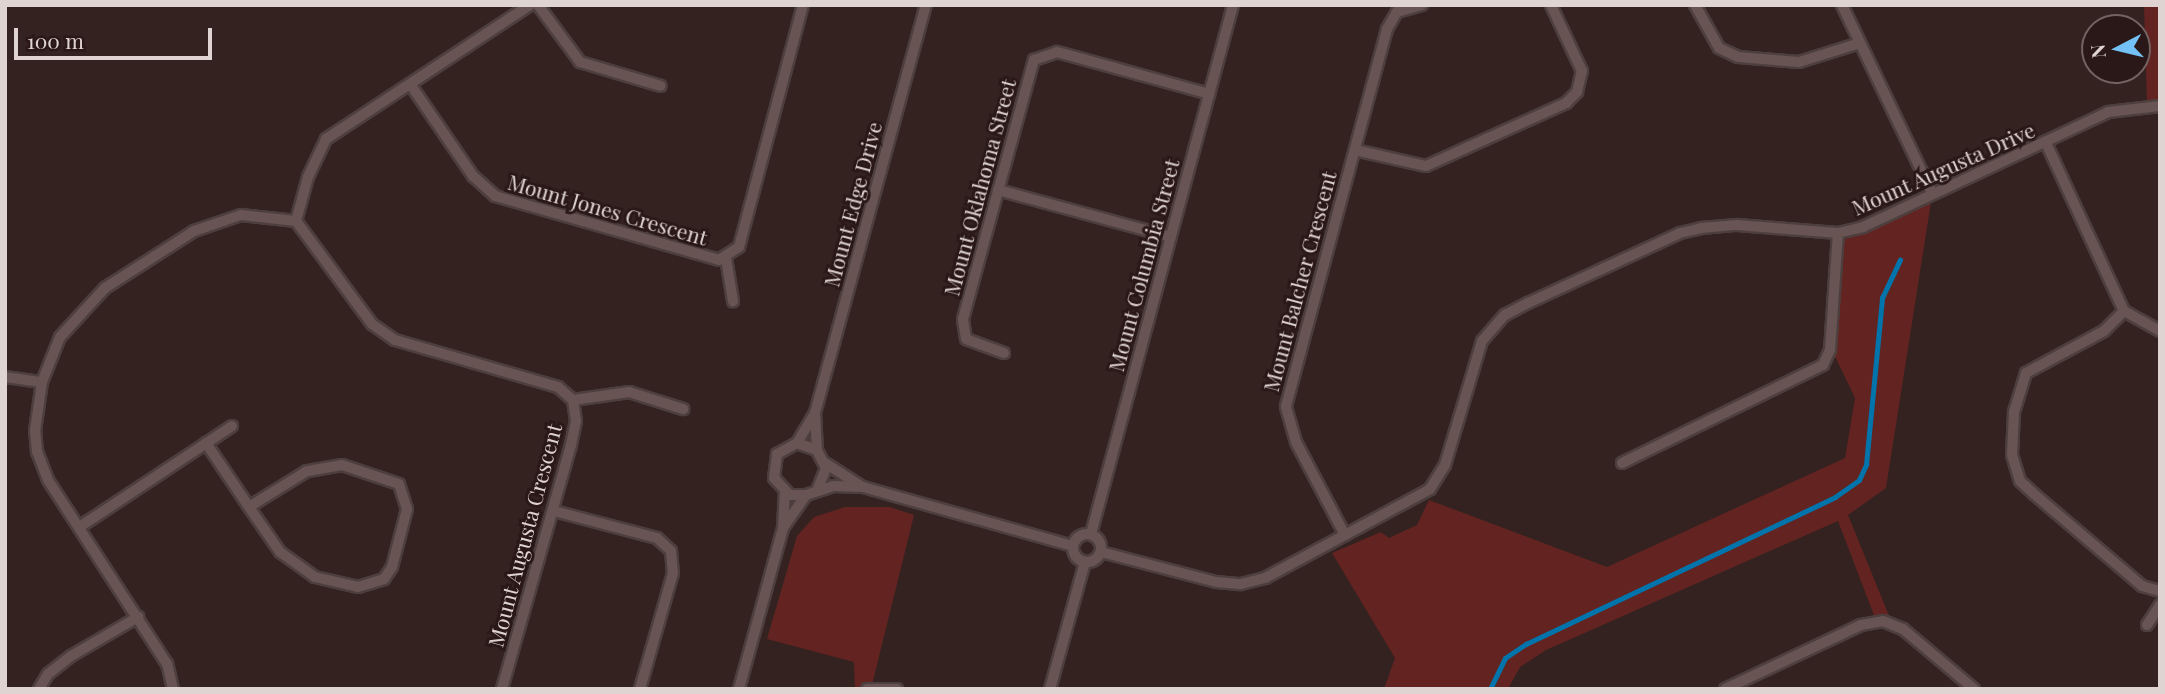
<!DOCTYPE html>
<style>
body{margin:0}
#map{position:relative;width:2165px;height:694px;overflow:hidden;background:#332220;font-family:"Playfair Display",serif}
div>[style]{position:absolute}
.green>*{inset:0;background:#632421}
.stream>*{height:4.5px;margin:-2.25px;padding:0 2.25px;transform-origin:2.25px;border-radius:2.25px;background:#0074ab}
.roads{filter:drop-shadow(2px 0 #4d3f3e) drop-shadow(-2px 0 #4d3f3e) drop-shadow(0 2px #4d3f3e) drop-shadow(0 -2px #4d3f3e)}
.minor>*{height:10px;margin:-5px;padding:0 5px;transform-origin:5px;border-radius:5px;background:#685452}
.minor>.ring{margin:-5px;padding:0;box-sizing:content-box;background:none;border:10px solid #685452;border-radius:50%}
span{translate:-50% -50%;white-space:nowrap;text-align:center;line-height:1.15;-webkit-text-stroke:6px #291817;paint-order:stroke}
.street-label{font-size:21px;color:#e0d4d3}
.frame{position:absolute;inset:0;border:7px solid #e0d4d3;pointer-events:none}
.north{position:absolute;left:2081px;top:14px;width:70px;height:70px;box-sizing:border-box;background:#291817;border:2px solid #726362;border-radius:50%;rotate:263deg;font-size:19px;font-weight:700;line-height:28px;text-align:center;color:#e0d4d3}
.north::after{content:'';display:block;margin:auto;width:24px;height:32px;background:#73c1f5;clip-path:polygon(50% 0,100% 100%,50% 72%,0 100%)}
.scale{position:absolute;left:14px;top:28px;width:198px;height:32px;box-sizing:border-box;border:4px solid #e0d4d3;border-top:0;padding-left:9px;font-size:21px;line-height:24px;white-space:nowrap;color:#e0d4d3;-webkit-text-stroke:5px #291817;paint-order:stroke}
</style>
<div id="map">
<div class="green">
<i style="clip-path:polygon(2144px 5px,2160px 5px,2160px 105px,2147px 104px)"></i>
<i style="clip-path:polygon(1931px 202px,1886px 488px,1848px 515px,1892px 623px,1877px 623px,1838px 521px,1546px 650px,1520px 667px,1508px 689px,1384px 689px,1395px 658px,1332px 553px,1381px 532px,1389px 538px,1417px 525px,1429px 500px,1607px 567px,1845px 458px,1855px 398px,1832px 350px,1841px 241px)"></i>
<i style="clip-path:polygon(845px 507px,890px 507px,914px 515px,871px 689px,855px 689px,854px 662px,767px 639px,797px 536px,814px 517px)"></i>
</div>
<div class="stream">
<i style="left:1490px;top:689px;width:34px;rotate:-64deg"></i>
<i style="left:1505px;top:658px;width:25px;rotate:-34deg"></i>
<i style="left:1526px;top:644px;width:342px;rotate:-25.4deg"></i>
<i style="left:1835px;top:497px;width:29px;rotate:-35deg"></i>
<i style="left:1859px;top:480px;width:17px;rotate:-65deg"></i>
<i style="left:1866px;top:465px;width:168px;rotate:-84.5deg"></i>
<i style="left:1882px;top:298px;width:42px;rotate:-64.7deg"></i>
</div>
<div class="roads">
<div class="minor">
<i style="left:538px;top:5px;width:71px;rotate:53.6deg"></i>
<i style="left:580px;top:62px;width:84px;rotate:16.5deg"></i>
<i style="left:1695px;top:5px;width:49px;rotate:60.8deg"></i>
<i style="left:1719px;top:48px;width:21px;rotate:25deg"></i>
<i style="left:1738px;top:57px;width:61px;rotate:4.7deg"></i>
<i style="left:1799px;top:62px;width:64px;rotate:-17.3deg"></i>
<i style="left:1842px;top:5px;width:208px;rotate:64.4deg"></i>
<i style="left:410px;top:84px;width:112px;rotate:55.6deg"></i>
<i style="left:473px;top:176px;width:30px;rotate:42deg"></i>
<i style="left:495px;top:196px;width:233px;rotate:15.9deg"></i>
<i style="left:719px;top:260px;width:24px;rotate:-33deg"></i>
<i style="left:739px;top:247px;width:250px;rotate:-75.2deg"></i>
<i style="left:2046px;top:143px;width:185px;rotate:65.1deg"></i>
<i style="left:2124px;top:311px;width:41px;rotate:29.1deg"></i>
<i style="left:1355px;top:150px;width:73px;rotate:12.7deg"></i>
<i style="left:1426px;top:166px;width:154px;rotate:-24.2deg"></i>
<i style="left:1566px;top:103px;width:16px;rotate:-45deg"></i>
<i style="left:1577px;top:92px;width:22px;rotate:-77deg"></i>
<i style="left:1582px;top:71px;width:73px;rotate:-115.2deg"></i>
<i style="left:998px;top:190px;width:179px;rotate:15.2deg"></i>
<i style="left:296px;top:221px;width:46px;rotate:-74.7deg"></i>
<i style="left:308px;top:177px;width:42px;rotate:-64.7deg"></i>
<i style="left:326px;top:139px;width:244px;rotate:-33.3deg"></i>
<i style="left:726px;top:258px;width:44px;rotate:80.8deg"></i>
<i style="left:2124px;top:311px;width:28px;rotate:135deg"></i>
<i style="left:2104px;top:331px;width:89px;rotate:151.7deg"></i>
<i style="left:2026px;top:373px;width:41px;rotate:107.1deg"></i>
<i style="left:2014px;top:412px;width:43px;rotate:92.7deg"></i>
<i style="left:2012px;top:455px;width:27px;rotate:73deg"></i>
<i style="left:2020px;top:481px;width:19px;rotate:43deg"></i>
<i style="left:2034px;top:494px;width:142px;rotate:40.4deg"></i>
<i style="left:2142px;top:586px;width:19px;rotate:16deg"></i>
<i style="left:1004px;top:353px;width:40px;rotate:-159.8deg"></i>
<i style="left:966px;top:339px;width:20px;rotate:-99deg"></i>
<i style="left:963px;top:319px;width:269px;rotate:-74.7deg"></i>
<i style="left:1034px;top:60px;width:24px;rotate:-19deg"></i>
<i style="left:1057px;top:52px;width:158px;rotate:15.4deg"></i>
<i style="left:5px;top:377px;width:37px;rotate:8deg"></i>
<i style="left:573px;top:400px;width:57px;rotate:-8.1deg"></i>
<i style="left:629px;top:392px;width:57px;rotate:17.5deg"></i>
<i style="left:815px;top:413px;width:37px;rotate:87deg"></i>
<i style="left:206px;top:443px;width:77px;rotate:56.1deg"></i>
<i style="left:249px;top:507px;width:55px;rotate:55.4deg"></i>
<i style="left:280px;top:552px;width:43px;rotate:35.5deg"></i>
<i style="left:315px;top:577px;width:44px;rotate:13.1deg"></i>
<i style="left:358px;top:587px;width:27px;rotate:-17deg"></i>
<i style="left:384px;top:579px;width:14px;rotate:-56deg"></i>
<i style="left:392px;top:567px;width:60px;rotate:-75.5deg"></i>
<i style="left:407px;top:509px;width:26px;rotate:-108deg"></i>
<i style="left:399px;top:484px;width:60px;rotate:-161.6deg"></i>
<i style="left:342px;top:465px;width:36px;rotate:170deg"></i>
<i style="left:307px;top:471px;width:68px;rotate:148.2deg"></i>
<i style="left:797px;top:443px;width:35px;rotate:-59deg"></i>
<i style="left:815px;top:413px;width:423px;rotate:-74.8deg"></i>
<i style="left:825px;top:463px;width:43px;rotate:32.6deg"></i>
<i style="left:1622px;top:463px;width:224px;rotate:-26deg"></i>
<i style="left:1823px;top:365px;width:17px;rotate:-65deg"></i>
<i style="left:1830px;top:350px;width:117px;rotate:-86.1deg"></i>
<i style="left:818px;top:488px;width:22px;rotate:-68deg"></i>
<i style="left:826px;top:468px;width:20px;rotate:-117deg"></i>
<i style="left:817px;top:450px;width:21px;rotate:-161deg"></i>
<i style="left:797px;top:443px;width:23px;rotate:151deg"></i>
<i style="left:777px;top:454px;width:24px;rotate:97deg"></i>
<i style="left:774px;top:478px;width:23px;rotate:47deg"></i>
<i style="left:790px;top:495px;width:16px"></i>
<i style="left:806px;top:495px;width:29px;rotate:-18deg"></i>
<i style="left:834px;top:486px;width:29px;rotate:2deg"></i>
<i style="left:863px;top:487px;width:218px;rotate:15.7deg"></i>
<i style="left:554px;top:511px;width:106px;rotate:14.7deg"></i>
<i style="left:657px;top:538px;width:19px;rotate:43deg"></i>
<i style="left:671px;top:551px;width:22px;rotate:85deg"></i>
<i style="left:673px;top:573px;width:121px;rotate:105.9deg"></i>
<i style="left:81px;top:526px;width:181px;rotate:-33.5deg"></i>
<i style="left:783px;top:528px;width:40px;rotate:-55.1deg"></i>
<i class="ring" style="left:1073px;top:534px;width:18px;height:18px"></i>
<i style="left:1091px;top:534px;width:548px;rotate:-74.97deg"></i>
<i style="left:1345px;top:535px;width:105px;rotate:-117.8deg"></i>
<i style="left:1296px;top:442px;width:37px;rotate:-106deg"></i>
<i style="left:1286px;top:406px;width:390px;rotate:-75deg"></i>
<i style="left:1387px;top:29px;width:20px;rotate:-60deg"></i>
<i style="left:1397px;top:12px;width:26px;rotate:-16deg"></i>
<i style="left:1101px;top:552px;width:119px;rotate:14.6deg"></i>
<i style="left:1216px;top:582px;width:25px;rotate:5deg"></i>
<i style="left:1241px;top:584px;width:25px;rotate:-14deg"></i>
<i style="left:1265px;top:578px;width:187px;rotate:-28.3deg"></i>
<i style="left:1430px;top:489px;width:28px;rotate:-58deg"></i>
<i style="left:1445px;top:465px;width:129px;rotate:-73.4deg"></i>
<i style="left:1482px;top:341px;width:35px;rotate:-49deg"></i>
<i style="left:1505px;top:315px;width:26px;rotate:-28deg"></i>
<i style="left:1528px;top:303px;width:167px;rotate:-24.7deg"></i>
<i style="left:1680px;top:233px;width:22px;rotate:-13deg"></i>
<i style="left:1701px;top:228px;width:36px;rotate:-5deg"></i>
<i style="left:1737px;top:225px;width:101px;rotate:4.5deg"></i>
<i style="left:1838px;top:233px;width:26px;rotate:-13deg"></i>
<i style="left:1863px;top:227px;width:271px;rotate:-25.1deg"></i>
<i style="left:2108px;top:112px;width:52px;rotate:-6.6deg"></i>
<i style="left:2147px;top:625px;width:24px;rotate:-57deg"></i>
<i style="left:39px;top:689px;width:17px;rotate:-59deg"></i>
<i style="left:48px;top:674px;width:29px;rotate:-38deg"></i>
<i style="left:71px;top:656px;width:78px;rotate:-30.2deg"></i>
<i style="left:173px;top:689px;width:26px;rotate:-103deg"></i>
<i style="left:167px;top:664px;width:219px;rotate:-122.9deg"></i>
<i style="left:48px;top:480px;width:30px;rotate:-111deg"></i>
<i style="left:37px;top:452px;width:21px;rotate:-95deg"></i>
<i style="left:35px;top:431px;width:49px;rotate:-81.9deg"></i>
<i style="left:42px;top:382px;width:48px;rotate:-68.2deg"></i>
<i style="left:60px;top:337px;width:67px;rotate:-47.4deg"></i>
<i style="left:105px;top:288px;width:106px;rotate:-32.6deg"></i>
<i style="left:194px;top:231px;width:50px;rotate:-18.8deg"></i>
<i style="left:241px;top:215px;width:55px;rotate:6.2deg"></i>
<i style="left:296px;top:221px;width:128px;rotate:53.6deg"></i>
<i style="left:372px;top:324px;width:28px;rotate:35deg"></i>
<i style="left:395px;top:340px;width:170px;rotate:16.1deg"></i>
<i style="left:558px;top:387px;width:20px;rotate:41deg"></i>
<i style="left:573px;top:400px;width:21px;rotate:82deg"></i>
<i style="left:576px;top:421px;width:25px;rotate:102deg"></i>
<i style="left:571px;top:445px;width:254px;rotate:105.8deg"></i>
<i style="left:739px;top:689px;width:167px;rotate:-74.7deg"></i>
<i style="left:783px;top:528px;width:36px;rotate:-87deg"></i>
<i style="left:867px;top:689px;width:30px"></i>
<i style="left:1050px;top:689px;width:132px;rotate:-74.6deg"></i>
<i style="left:1725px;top:689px;width:150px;rotate:-25.2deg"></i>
<i style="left:1861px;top:625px;width:22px;rotate:-10deg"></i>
<i style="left:1883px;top:621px;width:22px;rotate:22deg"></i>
<i style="left:1903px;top:629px;width:93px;rotate:40.2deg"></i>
</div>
</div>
<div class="street-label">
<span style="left:1943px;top:168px;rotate:-24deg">Mount Augusta Drive</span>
<span style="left:979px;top:187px;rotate:-75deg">Mount Oklahoma Street</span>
<span style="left:852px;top:204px;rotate:-75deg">Mount Edge Drive</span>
<span style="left:608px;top:209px;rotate:16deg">Mount Jones Crescent</span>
<span style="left:1143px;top:265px;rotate:-75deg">Mount Columbia Street</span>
<span style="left:1299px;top:281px;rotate:-75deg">Mount Balcher Crescent</span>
<span style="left:524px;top:535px;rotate:-75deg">Mount Augusta Crescent</span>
</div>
<div class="frame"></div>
<div class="north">N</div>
<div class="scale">100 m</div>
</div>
